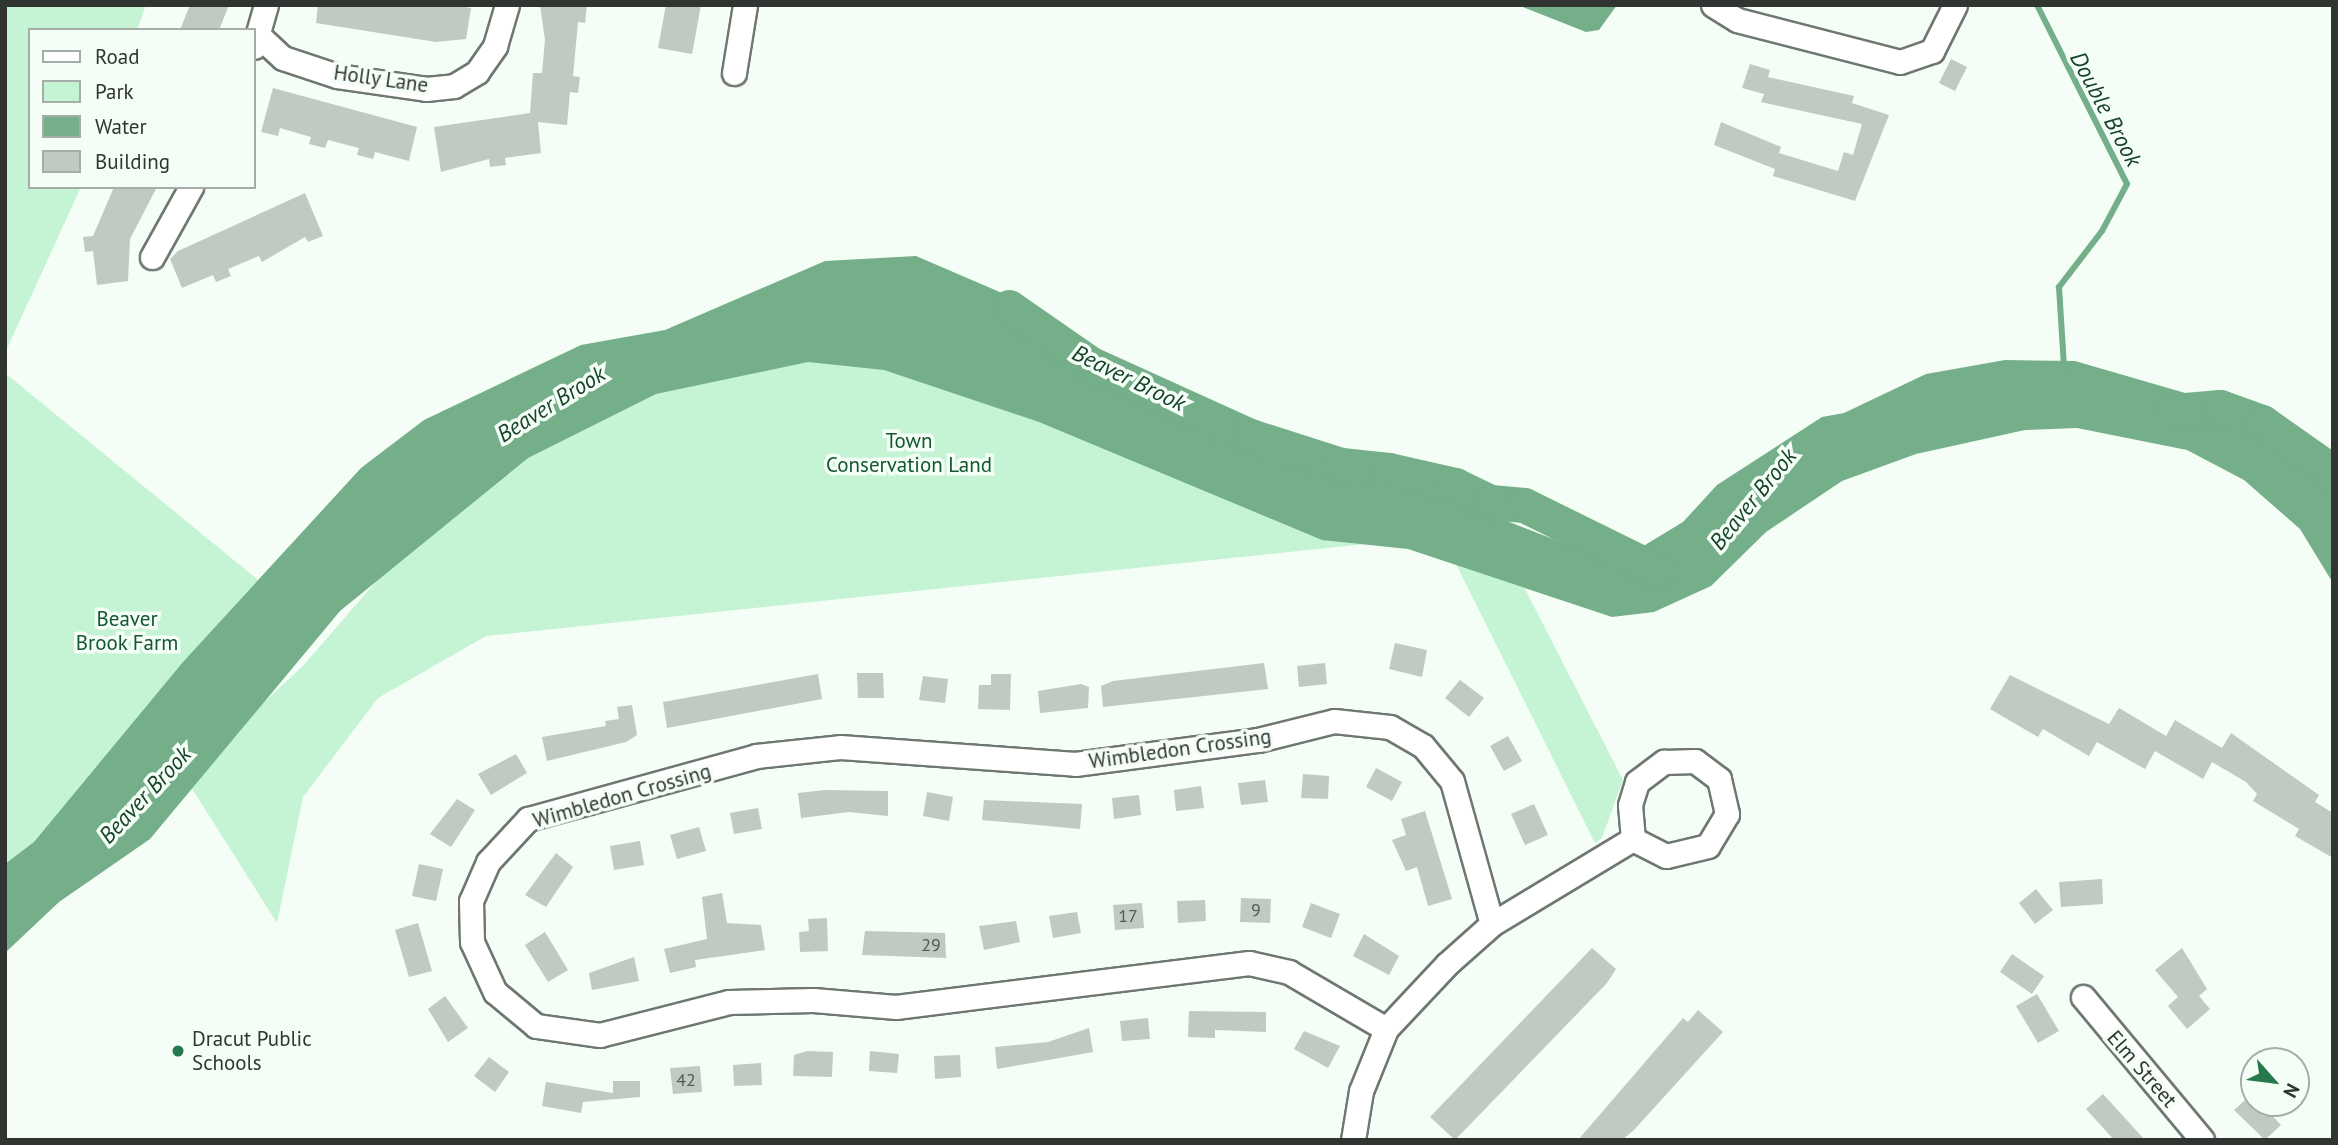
<!DOCTYPE html>
<style>
body{margin:0}
#map{position:relative;width:2338px;height:1145px;overflow:hidden;background:#f4fdf6;font-family:"PT Sans",sans-serif}
div>[style]{position:absolute}
.green>*{inset:0;background:#c5f4d4}
.water>*{inset:0;background:#75af89}
.stream>*{height:6px;margin:-3px;padding:0 3px;transform-origin:3px;border-radius:3px;background:#75af89}
.river>*{height:35px;margin:-17.5px;padding:0 17.5px;transform-origin:17.5px;border-radius:17.5px;background:#75af89}
.building>*{inset:0;background:#c0cac3}
.roads{filter:drop-shadow(2px 0 #6f7771) drop-shadow(-2px 0 #6f7771) drop-shadow(0 2px #6f7771) drop-shadow(0 -2px #6f7771)}
.minor>*{height:23px;margin:-11.5px;padding:0 11.5px;transform-origin:11.5px;border-radius:11.5px;background:#fff}
.dots>*{width:19px;height:19px;translate:-50% -50%;box-sizing:border-box;border:4px solid #f4fdf6;border-radius:50%}
span{translate:-50% -50%;white-space:nowrap;text-align:center;line-height:1.15;-webkit-text-stroke:7px #f4fdf6;paint-order:stroke}
.number-label{font-size:18px;color:#555a56}
.number-label span{-webkit-text-stroke-width:0}
.street-label{font-size:21px;color:#313532}
.park-label{font-size:21px;color:#135632}
.poi-label{font-size:21px;color:#313532}
.left{translate:0 -50%;text-align:left}
.water-label{font-size:23px;color:#17432a;font-style:italic}
.frame{position:absolute;inset:0;border:7px solid #313532;pointer-events:none}
.legend{position:absolute;left:28px;top:28px;width:228px;height:161px;box-sizing:border-box;background:#f4fdf6;border:2px solid #a6ada8;margin:0;padding:9px 12px;list-style:none;font-size:21px;color:#313532}
.legend li{display:flex;align-items:center;gap:14px;height:35px}
.legend b{width:35px;border:2px solid #a6ada8}
.north{position:absolute;left:2240px;top:1047px;width:70px;height:70px;box-sizing:border-box;background:#f4fdf6;border:2px solid #a6ada8;border-radius:50%;rotate:118deg;font-size:19px;font-weight:700;line-height:28px;text-align:center;color:#313532}
.north::after{content:'';display:block;margin:auto;width:24px;height:32px;background:#26794b;clip-path:polygon(50% 0,100% 100%,50% 72%,0 100%)}
</style>
<div id="map">
<div class="green">
<i style="clip-path:polygon(5px 5px,146px 5px,137px 30px,30px 30px,30px 187px,81px 187px,5px 353px)"></i>
<i style="clip-path:polygon(923px 309px,1161px 436px,1487px 515px,1623px 780px,1602px 838px,1595px 843px,1442px 536px,486px 636px,378px 698px,303px 797px,277px 923px,184px 776px,303px 666px,476px 466px,658px 367px)"></i>
<i style="clip-path:polygon(5px 373px,312px 624px,5px 919px)"></i>
</div>
<div class="water">
<i style="clip-path:polygon(1518px 5px,1617px 5px,1599px 30px,1586px 32px)"></i>
<i style="clip-path:polygon(916px 256px,1002px 293px,1104px 388px,1190px 423px,1345px 458px,1566px 544px,1608px 553px,1645px 545px,1683px 522px,1717px 485px,1822px 417px,1844px 413px,1926px 374px,2005px 360px,2075px 361px,2199px 397px,2333px 475px,2333px 583px,2300px 529px,2244px 480px,2187px 450px,2077px 428px,2025px 430px,1916px 454px,1842px 481px,1766px 532px,1711px 586px,1654px 612px,1612px 617px,1408px 549px,1322px 540px,1039px 422px,884px 370px,808px 362px,656px 394px,528px 458px,340px 611px,150px 839px,59px 902px,5px 953px,5px 864px,34px 842px,183px 662px,361px 468px,424px 420px,581px 345px,665px 330px,825px 261px)"></i>
</div>
<div class="stream">
<i style="left:2037px;top:5px;width:200px;rotate:63.3deg"></i>
<i style="left:2127px;top:184px;width:53px;rotate:118deg"></i>
<i style="left:2102px;top:231px;width:71px;rotate:127.5deg"></i>
<i style="left:2059px;top:287px;width:79px;rotate:86.4deg"></i>
</div>
<div class="river">
<i style="left:1009px;top:307px;width:100px;rotate:34.8deg"></i>
<i style="left:1091px;top:364px;width:175px;rotate:24.4deg"></i>
<i style="left:1250px;top:436px;width:96px;rotate:17.7deg"></i>
<i style="left:1341px;top:465px;width:48px;rotate:5.9deg"></i>
<i style="left:1389px;top:470px;width:68px;rotate:12.8deg"></i>
<i style="left:1455px;top:485px;width:39px;rotate:26deg"></i>
<i style="left:1490px;top:502px;width:34px;rotate:5deg"></i>
<i style="left:1524px;top:505px;width:147px;rotate:26.2deg"></i>
<i style="left:2174px;top:411px;width:46px;rotate:-5deg"></i>
<i style="left:2220px;top:407px;width:45px;rotate:19.7deg"></i>
<i style="left:2262px;top:422px;width:87px;rotate:35.2deg"></i>
</div>
<div class="building">
<i style="clip-path:polygon(190px 5px,229px 5px,219px 30px,180px 30px)"></i>
<i style="clip-path:polygon(318px 5px,452px 5px,471px 8px,466px 39px,436px 42px,316px 23px)"></i>
<i style="clip-path:polygon(540px 5px,587px 5px,585px 23px,578px 22px,573px 76px,580px 77px,578px 93px,570px 92px,567px 125px,538px 122px,541px 153px,505px 158px,506px 165px,490px 167px,489px 159px,441px 172px,434px 127px,530px 113px,533px 73px,542px 73px,545px 40px)"></i>
<i style="clip-path:polygon(666px 5px,701px 5px,692px 54px,658px 48px)"></i>
<i style="clip-path:polygon(1951px 59px,1967px 67px,1955px 91px,1939px 83px)"></i>
<i style="clip-path:polygon(1750px 64px,1770px 70px,1768px 77px,1854px 96px,1852px 103px,1889px 115px,1855px 201px,1773px 176px,1775px 169px,1714px 145px,1721px 122px,1781px 147px,1779px 153px,1838px 171px,1844px 152px,1853px 155px,1862px 124px,1761px 102px,1764px 94px,1742px 88px)"></i>
<i style="clip-path:polygon(273px 88px,417px 127px,409px 161px,375px 152px,373px 159px,357px 155px,359px 148px,328px 140px,325px 148px,309px 144px,311px 137px,280px 128px,278px 136px,261px 132px)"></i>
<i style="clip-path:polygon(114px 187px,157px 187px,130px 239px,128px 281px,97px 285px,93px 251px,85px 252px,83px 237px,93px 236px)"></i>
<i style="clip-path:polygon(305px 193px,323px 236px,308px 242px,305px 237px,262px 262px,259px 256px,228px 269px,231px 276px,216px 282px,213px 275px,182px 288px,170px 259px,178px 251px)"></i>
<i style="clip-path:polygon(1395px 643px,1427px 650px,1422px 677px,1389px 669px)"></i>
<i style="clip-path:polygon(1264px 663px,1268px 689px,1103px 707px,1101px 686px,1113px 681px)"></i>
<i style="clip-path:polygon(1325px 663px,1327px 684px,1299px 687px,1297px 666px)"></i>
<i style="clip-path:polygon(857px 673px,883px 673px,884px 698px,858px 698px)"></i>
<i style="clip-path:polygon(818px 674px,822px 699px,667px 728px,663px 702px)"></i>
<i style="clip-path:polygon(991px 674px,1011px 674px,1010px 710px,978px 709px,979px 685px,991px 685px)"></i>
<i style="clip-path:polygon(2010px 675px,2109px 724px,2119px 708px,2166px 736px,2175px 720px,2222px 748px,2231px 733px,2319px 795px,2315px 802px,2333px 813px,2333px 858px,2295px 836px,2299px 829px,2253px 801px,2257px 794px,2246px 782px,2212px 762px,2203px 779px,2155px 751px,2145px 769px,2097px 742px,2089px 756px,2043px 729px,2038px 737px,1990px 709px)"></i>
<i style="clip-path:polygon(923px 676px,948px 679px,945px 703px,919px 700px)"></i>
<i style="clip-path:polygon(1460px 680px,1484px 698px,1469px 717px,1445px 698px)"></i>
<i style="clip-path:polygon(1081px 684px,1089px 687px,1088px 708px,1040px 713px,1038px 691px)"></i>
<i style="clip-path:polygon(632px 705px,637px 735px,626px 742px,547px 761px,542px 737px,606px 726px,605px 721px,619px 719px,617px 707px)"></i>
<i style="clip-path:polygon(1508px 736px,1522px 761px,1504px 771px,1490px 746px)"></i>
<i style="clip-path:polygon(516px 754px,527px 773px,491px 795px,478px 774px)"></i>
<i style="clip-path:polygon(1376px 768px,1402px 782px,1392px 801px,1366px 787px)"></i>
<i style="clip-path:polygon(1303px 774px,1329px 776px,1328px 799px,1301px 798px)"></i>
<i style="clip-path:polygon(1265px 780px,1268px 802px,1241px 805px,1238px 783px)"></i>
<i style="clip-path:polygon(1201px 786px,1204px 808px,1176px 811px,1174px 790px)"></i>
<i style="clip-path:polygon(825px 790px,888px 791px,888px 816px,849px 812px,801px 818px,798px 793px)"></i>
<i style="clip-path:polygon(927px 792px,953px 797px,949px 821px,923px 816px)"></i>
<i style="clip-path:polygon(1139px 795px,1141px 815px,1114px 819px,1112px 798px)"></i>
<i style="clip-path:polygon(457px 799px,475px 810px,451px 847px,430px 834px)"></i>
<i style="clip-path:polygon(984px 800px,1082px 804px,1080px 829px,982px 820px)"></i>
<i style="clip-path:polygon(1534px 804px,1548px 835px,1525px 845px,1511px 814px)"></i>
<i style="clip-path:polygon(758px 808px,762px 829px,734px 834px,730px 813px)"></i>
<i style="clip-path:polygon(1425px 811px,1452px 899px,1428px 906px,1417px 867px,1406px 871px,1392px 840px,1406px 835px,1401px 819px)"></i>
<i style="clip-path:polygon(699px 827px,706px 851px,677px 859px,670px 835px)"></i>
<i style="clip-path:polygon(640px 841px,644px 865px,614px 870px,610px 846px)"></i>
<i style="clip-path:polygon(556px 853px,573px 867px,546px 907px,525px 895px)"></i>
<i style="clip-path:polygon(419px 864px,443px 869px,436px 901px,412px 896px)"></i>
<i style="clip-path:polygon(2102px 879px,2103px 904px,2061px 907px,2059px 882px)"></i>
<i style="clip-path:polygon(2036px 889px,2053px 910px,2035px 924px,2019px 903px)"></i>
<i style="clip-path:polygon(722px 893px,727px 923px,761px 925px,765px 950px,695px 960px,696px 967px,670px 973px,664px 949px,707px 939px,702px 897px)"></i>
<i style="clip-path:polygon(1241px 898px,1271px 899px,1270px 923px,1240px 922px)"></i>
<i style="clip-path:polygon(1205px 900px,1206px 921px,1178px 923px,1177px 901px)"></i>
<i style="clip-path:polygon(1142px 903px,1144px 928px,1115px 930px,1113px 905px)"></i>
<i style="clip-path:polygon(1311px 903px,1340px 914px,1331px 938px,1302px 927px)"></i>
<i style="clip-path:polygon(1077px 912px,1081px 933px,1053px 938px,1049px 916px)"></i>
<i style="clip-path:polygon(827px 918px,828px 951px,800px 952px,799px 932px,809px 931px,808px 919px)"></i>
<i style="clip-path:polygon(1016px 921px,1020px 942px,984px 950px,979px 926px)"></i>
<i style="clip-path:polygon(418px 923px,432px 971px,409px 977px,395px 930px)"></i>
<i style="clip-path:polygon(865px 931px,945px 933px,946px 958px,862px 955px)"></i>
<i style="clip-path:polygon(545px 932px,568px 970px,548px 982px,525px 945px)"></i>
<i style="clip-path:polygon(1364px 934px,1399px 956px,1389px 975px,1353px 956px)"></i>
<i style="clip-path:polygon(1592px 948px,1616px 969px,1607px 983px,1455px 1140px,1430px 1117px)"></i>
<i style="clip-path:polygon(2182px 948px,2207px 989px,2199px 996px,2210px 1009px,2187px 1029px,2168px 1006px,2178px 997px,2155px 970px)"></i>
<i style="clip-path:polygon(2012px 954px,2044px 976px,2032px 994px,2000px 972px)"></i>
<i style="clip-path:polygon(634px 957px,639px 981px,592px 990px,589px 973px)"></i>
<i style="clip-path:polygon(2037px 994px,2059px 1031px,2038px 1043px,2016px 1006px)"></i>
<i style="clip-path:polygon(445px 996px,468px 1028px,448px 1042px,428px 1009px)"></i>
<i style="clip-path:polygon(1698px 1010px,1723px 1032px,1634px 1130px,1622px 1140px,1578px 1140px,1683px 1018px,1688px 1022px)"></i>
<i style="clip-path:polygon(1189px 1011px,1266px 1012px,1266px 1032px,1215px 1030px,1215px 1038px,1188px 1037px)"></i>
<i style="clip-path:polygon(1148px 1018px,1150px 1039px,1122px 1041px,1120px 1021px)"></i>
<i style="clip-path:polygon(1089px 1028px,1093px 1052px,997px 1069px,995px 1047px,1048px 1042px)"></i>
<i style="clip-path:polygon(1304px 1031px,1340px 1046px,1328px 1068px,1294px 1049px)"></i>
<i style="clip-path:polygon(807px 1051px,833px 1052px,832px 1077px,793px 1076px,794px 1055px)"></i>
<i style="clip-path:polygon(870px 1051px,899px 1054px,897px 1073px,869px 1071px)"></i>
<i style="clip-path:polygon(960px 1055px,961px 1077px,935px 1079px,934px 1056px)"></i>
<i style="clip-path:polygon(489px 1057px,509px 1072px,495px 1092px,474px 1076px)"></i>
<i style="clip-path:polygon(761px 1063px,762px 1085px,734px 1086px,733px 1065px)"></i>
<i style="clip-path:polygon(700px 1066px,702px 1092px,673px 1094px,670px 1068px)"></i>
<i style="clip-path:polygon(613px 1081px,640px 1081px,640px 1097px,583px 1102px,581px 1113px,542px 1106px,546px 1082px,613px 1093px)"></i>
<i style="clip-path:polygon(2103px 1094px,2145px 1140px,2114px 1140px,2086px 1109px)"></i>
<i style="clip-path:polygon(2252px 1094px,2281px 1125px,2265px 1140px,2234px 1110px)"></i>
</div>
<div class="roads">
<div class="minor">
<i style="left:1713px;top:5px;width:28px;rotate:32deg"></i>
<i style="left:1737px;top:20px;width:168px;rotate:14.4deg"></i>
<i style="left:1900px;top:62px;width:34px;rotate:-19deg"></i>
<i style="left:1932px;top:51px;width:51px;rotate:-63.4deg"></i>
<i style="left:258px;top:35px;width:34px;rotate:43deg"></i>
<i style="left:283px;top:58px;width:57px;rotate:18.4deg"></i>
<i style="left:337px;top:76px;width:90px;rotate:8.3deg"></i>
<i style="left:426px;top:89px;width:28px;rotate:-6deg"></i>
<i style="left:454px;top:86px;width:27px;rotate:-31deg"></i>
<i style="left:477px;top:72px;width:32px;rotate:-55deg"></i>
<i style="left:495px;top:46px;width:43px;rotate:-73.7deg"></i>
<i style="left:254px;top:47px;width:44px;rotate:-74.1deg"></i>
<i style="left:734px;top:73px;width:69px;rotate:-80.8deg"></i>
<i style="left:152px;top:257px;width:80px;rotate:-60.9deg"></i>
<i style="left:1695px;top:761px;width:30px;rotate:37deg"></i>
<i style="left:1719px;top:779px;width:36px;rotate:77deg"></i>
<i style="left:1727px;top:814px;width:37px;rotate:121deg"></i>
<i style="left:1708px;top:846px;width:43px;rotate:166.6deg"></i>
<i style="left:1666px;top:856px;width:37px;rotate:-153deg"></i>
<i style="left:1633px;top:839px;width:34px;rotate:-95deg"></i>
<i style="left:1630px;top:805px;width:24px;rotate:-73deg"></i>
<i style="left:1637px;top:782px;width:34px;rotate:-37deg"></i>
<i style="left:1664px;top:762px;width:31px;rotate:-2deg"></i>
<i style="left:2083px;top:997px;width:186px;rotate:50.2deg"></i>
<i style="left:1386px;top:1029px;width:113px;rotate:-149.6deg"></i>
<i style="left:1289px;top:972px;width:41px;rotate:-167.3deg"></i>
<i style="left:1249px;top:963px;width:356px;rotate:172.9deg"></i>
<i style="left:896px;top:1007px;width:83px;rotate:-175.2deg"></i>
<i style="left:813px;top:1000px;width:84px;rotate:178.6deg"></i>
<i style="left:729px;top:1002px;width:133px;rotate:165.7deg"></i>
<i style="left:600px;top:1035px;width:65px;rotate:-172deg"></i>
<i style="left:536px;top:1026px;width:53px;rotate:-140.3deg"></i>
<i style="left:495px;top:992px;width:55px;rotate:-114.7deg"></i>
<i style="left:472px;top:942px;width:41px;rotate:-91.4deg"></i>
<i style="left:471px;top:901px;width:43px;rotate:-66.4deg"></i>
<i style="left:488px;top:862px;width:59px;rotate:-47.1deg"></i>
<i style="left:528px;top:819px;width:237px;rotate:-15.4deg"></i>
<i style="left:756px;top:756px;width:84px;rotate:-6.1deg"></i>
<i style="left:840px;top:747px;width:236px;rotate:4.1deg"></i>
<i style="left:1075px;top:764px;width:185px;rotate:-7.5deg"></i>
<i style="left:1258px;top:740px;width:78px;rotate:-14deg"></i>
<i style="left:1334px;top:721px;width:56px;rotate:6.1deg"></i>
<i style="left:1390px;top:727px;width:38px;rotate:30deg"></i>
<i style="left:1423px;top:746px;width:45px;rotate:50.4deg"></i>
<i style="left:1452px;top:781px;width:148px;rotate:74.4deg"></i>
<i style="left:1353px;top:1140px;width:50px;rotate:-80.7deg"></i>
<i style="left:1361px;top:1091px;width:67px;rotate:-68deg"></i>
<i style="left:1386px;top:1029px;width:89px;rotate:-46.8deg"></i>
<i style="left:1447px;top:964px;width:60px;rotate:-41.6deg"></i>
<i style="left:1492px;top:924px;width:165px;rotate:-31.1deg"></i>
</div>
</div>
<div class="dots">
<i style="left:178px;top:1051px;background:#26794b"></i>
</div>
<div class="number-label">
<span style="left:1256px;top:910px">9</span>
<span style="left:1128px;top:916px">17</span>
<span style="left:931px;top:945px">29</span>
<span style="left:686px;top:1080px">42</span>
</div>
<div class="street-label">
<span style="left:381px;top:79px;rotate:8deg">Holly Lane</span>
<span style="left:1180px;top:749px;rotate:-8deg">Wimbledon Crossing</span>
<span style="left:622px;top:796px;rotate:-16deg">Wimbledon Crossing</span>
<span style="left:2142px;top:1069px;rotate:49deg">Elm Street</span>
</div>
<div class="park-label">
<span style="left:909px;top:453px">Town<br>Conservation Land</span>
<span style="left:127px;top:631px">Beaver<br>Brook Farm</span>
</div>
<div class="poi-label">
<span class="left" style="left:192px;top:1051px">Dracut Public<br>Schools</span>
</div>
<div class="water-label">
<span style="left:2106px;top:109px;rotate:62deg">Double Brook</span>
<span style="left:1129px;top:378px;rotate:26deg">Beaver Brook</span>
<span style="left:551px;top:404px;rotate:-32deg">Beaver Brook</span>
<span style="left:1753px;top:499px;rotate:-51deg">Beaver Brook</span>
<span style="left:145px;top:795px;rotate:-47deg">Beaver Brook</span>
</div>
<div class="frame"></div>
<ul class="legend">
<li><b style="height:9px;background:#fff"></b>Road</li>
<li><b style="height:19px;background:#c5f4d4"></b>Park</li>
<li><b style="height:19px;background:#75af89"></b>Water</li>
<li><b style="height:19px;background:#c0cac3"></b>Building</li>
</ul>
<div class="north">N</div>
</div>
